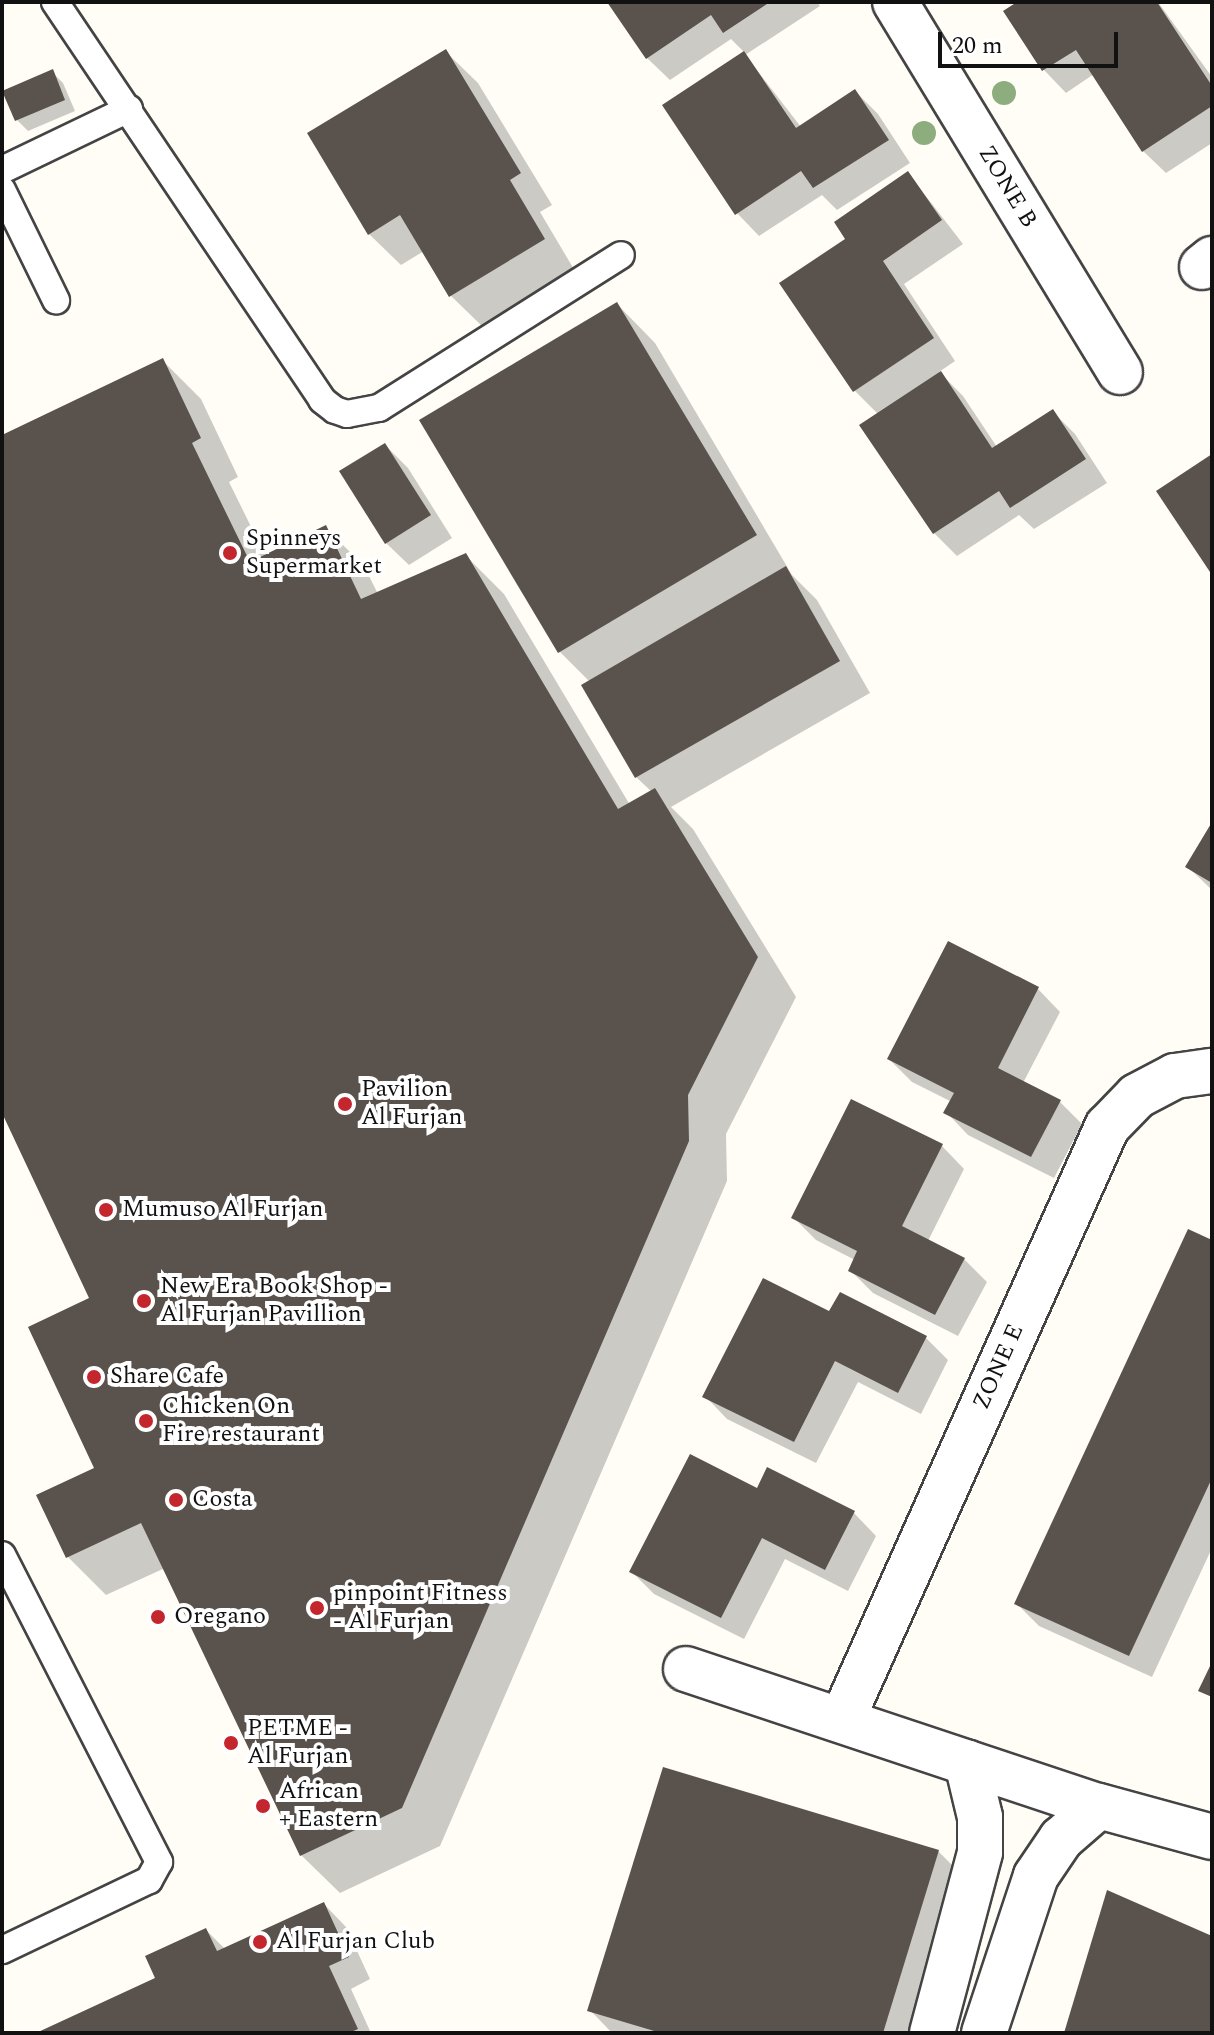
<!DOCTYPE html>
<style>
body{margin:0}
#map{position:relative;width:1214px;height:2035px;overflow:hidden;background:#fffdf5;font-family:Spectral,serif}
div>[style]{position:absolute}
.shadow>*{inset:0;background:#0003}
.building>*{inset:0;background:#5a524d}
.roads{filter:drop-shadow(2px 0 #444) drop-shadow(-2px 0 #444) drop-shadow(0 2px #444) drop-shadow(0 -2px #444)}
.service>*{height:26px;margin:-13px;padding:0 13px;transform-origin:13px;border-radius:13px;background:#fff}
.minor>*{height:44px;margin:-22px;padding:0 22px;transform-origin:22px;border-radius:22px;background:#fff}
.trees>*{width:24px;height:24px;margin:-12px;border-radius:50%;background:#8dad7f}
.dots>*{width:22px;height:22px;translate:-50% -50%;box-sizing:border-box;border:4px solid #fff;border-radius:50%}
span{translate:-50% -50%;white-space:nowrap;text-align:center;line-height:1.15;-webkit-text-stroke:8px #fff;paint-order:stroke}
.street-label{font-size:24px;color:#111}
.poi-label{font-size:24px;color:#111}
.left{translate:0 -50%;text-align:left}
.frame{position:absolute;inset:0;border:4px solid #111;pointer-events:none}
.scale{position:absolute;left:938px;top:32px;width:180px;height:36px;box-sizing:border-box;border:4px solid #111;border-top:0;padding-left:10px;font-size:24px;line-height:28px;white-space:nowrap;color:#111;-webkit-text-stroke:6px #fff;paint-order:stroke}
</style>
<div id="map">
<div class="shadow">
<i style="clip-path:polygon(610px 2px,817px 2px,820px 6px,745px 55px,801px 127px,855px 91px,878px 114px,910px 163px,837px 210px,822px 195px,759px 236px,737px 213px,665px 106px,745px 53px,731px 39px,670px 80px,647px 58px)"></i>
<i style="clip-path:polygon(1020px 2px,1158px 2px,1212px 77px,1212px 143px,1166px 173px,1143px 151px,1094px 74px,1066px 93px,1044px 70px,1006px 11px)"></i>
<i style="clip-path:polygon(446px 52px,478px 83px,552px 205px,540px 212px,575px 271px,483px 327px,451px 296px,424px 251px,401px 265px,369px 234px)"></i>
<i style="clip-path:polygon(52px 72px,63px 83px,75px 111px,28px 131px,17px 120px)"></i>
<i style="clip-path:polygon(908px 173px,963px 244px,904px 284px,955px 361px,939px 372px,963px 396px,997px 447px,1053px 412px,1075px 434px,1107px 483px,1034px 529px,1019px 515px,957px 556px,934px 533px,879px 415px,855px 391px,848px 239px)"></i>
<i style="clip-path:polygon(617px 304px,655px 343px,792px 575px,817px 600px,870px 693px,671px 807px,693px 829px,796px 997px,726px 1134px,727px 1181px,440px 1846px,340px 1893px,301px 1855px,165px 1568px,106px 1595px,68px 1557px,97px 1469px,92px 1299px,2px 1109px,2px 437px,163px 361px,201px 399px,238px 477px,229px 482px,266px 557px,326px 528px,364px 566px,378px 594px,465px 555px,504px 594px,630px 805px,652px 792px,636px 777px,590px 682px,560px 652px)"></i>
<i style="clip-path:polygon(385px 445px,408px 468px,452px 538px,409px 565px,386px 543px)"></i>
<i style="clip-path:polygon(1212px 826px,1212px 890px,1187px 866px)"></i>
<i style="clip-path:polygon(1038px 989px,1060px 1012px,1023px 1083px,1060px 1102px,1082px 1124px,1054px 1178px,968px 1135px,946px 1112px,952px 1102px,912px 1082px,889px 1059px)"></i>
<i style="clip-path:polygon(942px 1146px,964px 1169px,928px 1241px,964px 1259px,987px 1282px,958px 1336px,873px 1293px,850px 1270px,855px 1260px,816px 1240px,793px 1217px)"></i>
<i style="clip-path:polygon(1212px 1242px,1212px 1548px,1152px 1677px,1039px 1626px,1016px 1603px)"></i>
<i style="clip-path:polygon(830px 1314px,926px 1338px,948px 1360px,921px 1414px,858px 1382px,816px 1463px,727px 1419px,705px 1396px)"></i>
<i style="clip-path:polygon(758px 1490px,854px 1513px,876px 1536px,848px 1591px,785px 1559px,744px 1639px,654px 1594px,632px 1572px)"></i>
<i style="clip-path:polygon(938px 1851px,961px 1874px,912px 2033px,612px 2033px,590px 2010px)"></i>
<i style="clip-path:polygon(324px 1904px,346px 1927px,370px 1979px,351px 1989px,371px 2033px,41px 2033px,158px 1979px,206px 1930px,225px 1949px)"></i>
</div>
<div class="building">
<i style="clip-path:polygon(607px 2px,770px 2px,723px 33px,711px 15px,646px 59px)"></i>
<i style="clip-path:polygon(1017px 2px,1157px 2px,1212px 86px,1212px 106px,1142px 152px,1076px 50px,1042px 71px,1003px 11px)"></i>
<i style="clip-path:polygon(446px 49px,521px 173px,510px 180px,545px 239px,449px 297px,400px 215px,368px 235px,307px 133px)"></i>
<i style="clip-path:polygon(744px 51px,796px 128px,855px 89px,889px 140px,813px 188px,801px 171px,735px 215px,662px 105px)"></i>
<i style="clip-path:polygon(53px 69px,65px 100px,15px 121px,2px 91px)"></i>
<i style="clip-path:polygon(908px 171px,942px 220px,883px 261px,934px 338px,853px 392px,779px 283px,845px 239px,834px 222px)"></i>
<i style="clip-path:polygon(617px 302px,757px 535px,558px 653px,419px 420px)"></i>
<i style="clip-path:polygon(163px 358px,201px 438px,192px 443px,250px 562px,326px 525px,361px 599px,466px 553px,618px 809px,655px 788px,758px 957px,688px 1095px,689px 1141px,402px 1808px,300px 1856px,141px 1523px,66px 1558px,36px 1495px,94px 1468px,28px 1327px,89px 1298px,2px 1113px,2px 435px)"></i>
<i style="clip-path:polygon(941px 371px,992px 448px,1053px 409px,1086px 459px,1010px 508px,999px 491px,933px 534px,859px 425px)"></i>
<i style="clip-path:polygon(385px 443px,431px 515px,385px 544px,339px 471px)"></i>
<i style="clip-path:polygon(1212px 454px,1212px 575px,1156px 491px)"></i>
<i style="clip-path:polygon(786px 566px,840px 661px,635px 778px,581px 685px)"></i>
<i style="clip-path:polygon(1212px 822px,1212px 883px,1185px 867px)"></i>
<i style="clip-path:polygon(948px 941px,1039px 987px,998px 1068px,1061px 1100px,1031px 1157px,943px 1113px,954px 1093px,887px 1059px)"></i>
<i style="clip-path:polygon(851px 1099px,943px 1144px,902px 1226px,965px 1258px,935px 1315px,848px 1271px,857px 1251px,791px 1218px)"></i>
<i style="clip-path:polygon(1188px 1229px,1212px 1240px,1212px 1478px,1129px 1656px,1014px 1604px)"></i>
<i style="clip-path:polygon(763px 1278px,829px 1311px,840px 1292px,927px 1336px,898px 1393px,835px 1361px,794px 1442px,702px 1397px)"></i>
<i style="clip-path:polygon(690px 1454px,757px 1488px,767px 1467px,855px 1511px,825px 1570px,762px 1538px,721px 1618px,629px 1572px)"></i>
<i style="clip-path:polygon(1212px 1662px,1212px 1697px,1198px 1691px)"></i>
<i style="clip-path:polygon(663px 1767px,939px 1850px,883px 2033px,661px 2033px,587px 2011px)"></i>
<i style="clip-path:polygon(1107px 1890px,1212px 1936px,1212px 2033px,1064px 2033px)"></i>
<i style="clip-path:polygon(324px 1902px,349px 1957px,329px 1966px,358px 2029px,349px 2033px,36px 2033px,155px 1978px,145px 1956px,206px 1928px,217px 1951px)"></i>
</div>
<div class="roads">
<div class="service">
<i style="left:55px;top:2px;width:479px;rotate:56.1deg"></i>
<i style="left:322px;top:400px;width:16px;rotate:38deg"></i>
<i style="left:335px;top:410px;width:13px;rotate:18deg"></i>
<i style="left:347px;top:414px;width:33px;rotate:-11deg"></i>
<i style="left:379px;top:408px;width:286px;rotate:-32.3deg"></i>
<i style="left:2px;top:170px;width:141px;rotate:-25.7deg"></i>
<i style="left:2px;top:190px;width:123px;rotate:63.9deg"></i>
<i style="left:2px;top:1555px;width:345px;rotate:62.9deg"></i>
<i style="left:159px;top:1862px;width:21px;rotate:119deg"></i>
<i style="left:149px;top:1880px;width:163px;rotate:154.5deg"></i>
</div>
<div class="minor">
<i style="left:895px;top:2px;width:433px;rotate:58.7deg"></i>
<i style="left:1202px;top:267px;width:13px;rotate:-39deg"></i>
<i style="left:686px;top:1669px;width:435px;rotate:18.4deg"></i>
<i style="left:1099px;top:1806px;width:117px;rotate:15.3deg"></i>
<i style="left:842px;top:1720px;width:650px;rotate:-65.92deg"></i>
<i style="left:1107px;top:1127px;width:43px;rotate:-45.9deg"></i>
<i style="left:1137px;top:1096px;width:43px;rotate:-27.8deg"></i>
<i style="left:1175px;top:1076px;width:37px;rotate:-8deg"></i>
<i style="left:932px;top:2033px;width:187px;rotate:-75.1deg"></i>
<i style="left:980px;top:1852px;width:35px;rotate:-90deg"></i>
<i style="left:980px;top:1817px;width:56px;rotate:-103.5deg"></i>
<i style="left:984px;top:2033px;width:165px;rotate:-71.7deg"></i>
<i style="left:1036px;top:1876px;width:45px;rotate:-56deg"></i>
<i style="left:1061px;top:1839px;width:50px;rotate:-41deg"></i>
</div>
</div>
<div class="trees">
<i style="left:1004px;top:93px"></i>
<i style="left:924px;top:133px"></i>
</div>
<div class="dots">
<i style="left:230px;top:553px;background:#c4262e"></i>
<i style="left:345px;top:1104px;background:#c4262e"></i>
<i style="left:106px;top:1210px;background:#c4262e"></i>
<i style="left:144px;top:1301px;background:#c4262e"></i>
<i style="left:94px;top:1377px;background:#c4262e"></i>
<i style="left:146px;top:1421px;background:#c4262e"></i>
<i style="left:176px;top:1500px;background:#c4262e"></i>
<i style="left:317px;top:1608px;background:#c4262e"></i>
<i style="left:158px;top:1617px;background:#c4262e"></i>
<i style="left:231px;top:1743px;background:#c4262e"></i>
<i style="left:263px;top:1806px;background:#c4262e"></i>
<i style="left:260px;top:1942px;background:#c4262e"></i>
</div>
<div class="street-label">
<span style="left:1007px;top:187px;rotate:59deg">ZONE B</span>
<span style="left:999px;top:1367px;rotate:-66deg">ZONE E</span>
</div>
<div class="poi-label">
<span class="left" style="left:246px;top:553px">Spinneys<br>Supermarket</span>
<span class="left" style="left:361px;top:1104px">Pavilion<br>Al Furjan</span>
<span class="left" style="left:122px;top:1210px">Mumuso Al Furjan</span>
<span class="left" style="left:160px;top:1301px">New Era Book Shop -<br>Al Furjan Pavillion</span>
<span class="left" style="left:110px;top:1377px">Share Cafe</span>
<span class="left" style="left:162px;top:1421px">Chicken On<br>Fire restaurant</span>
<span class="left" style="left:192px;top:1500px">Costa</span>
<span class="left" style="left:333px;top:1608px">pinpoint Fitness<br>- Al Furjan</span>
<span class="left" style="left:174px;top:1617px">Oregano</span>
<span class="left" style="left:247px;top:1743px">PETME -<br>Al Furjan</span>
<span class="left" style="left:279px;top:1806px">African<br>+ Eastern</span>
<span class="left" style="left:276px;top:1942px">Al Furjan Club</span>
</div>
<div class="frame"></div>
<div class="scale">20 m</div>
</div>
